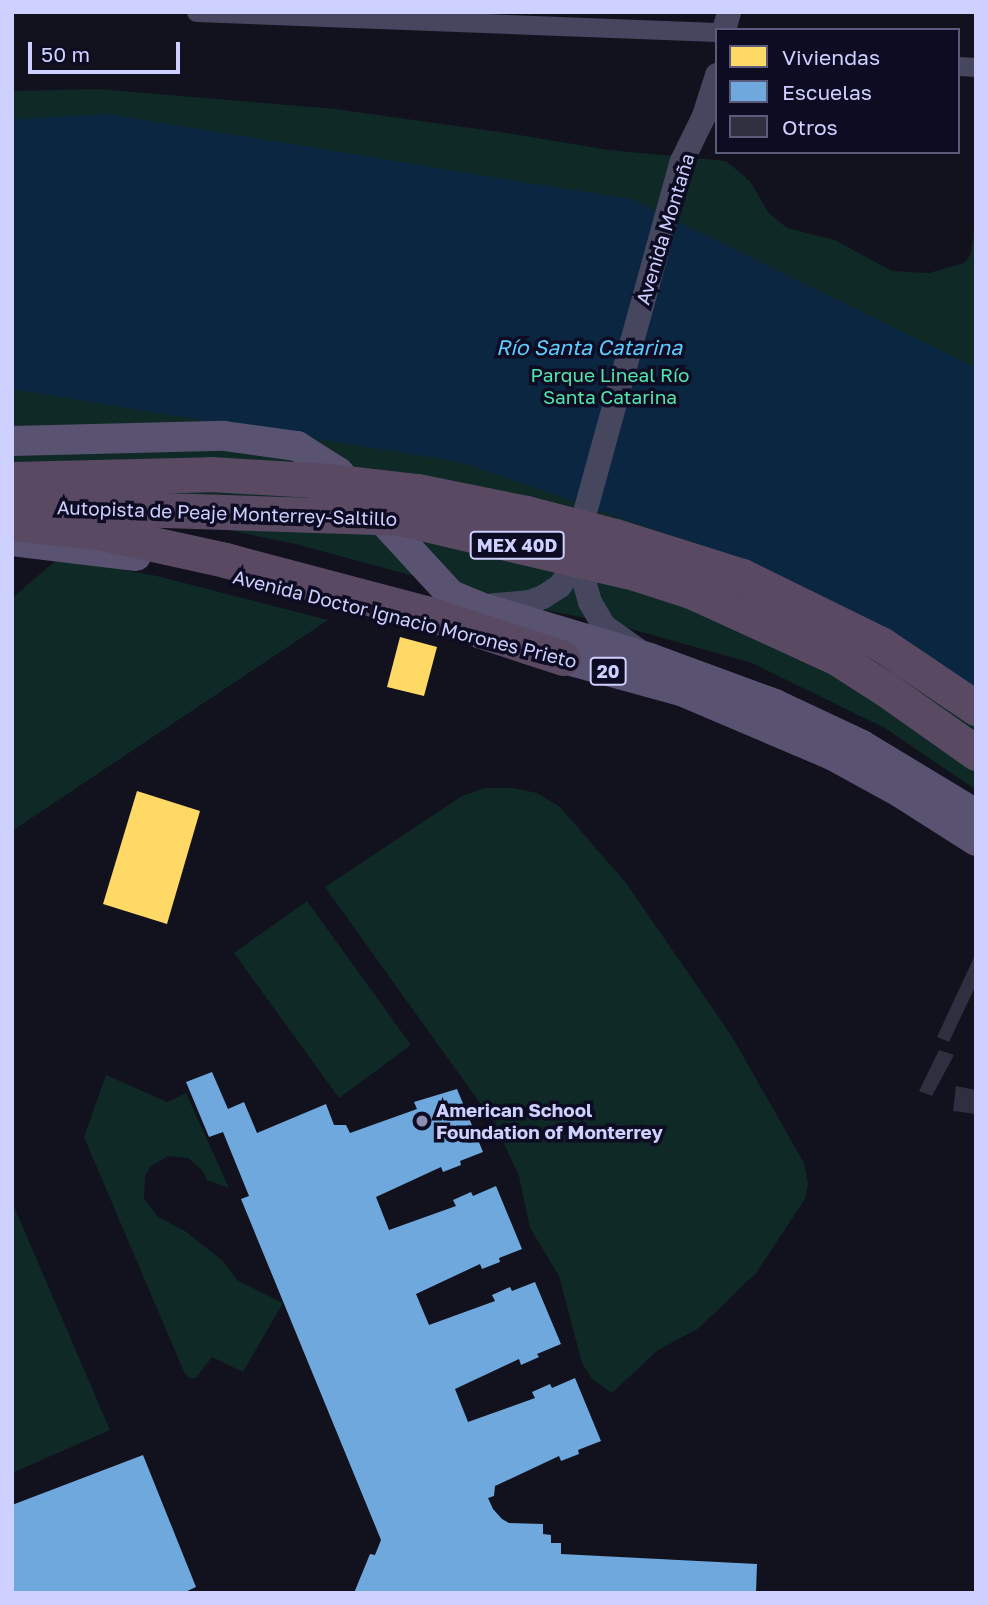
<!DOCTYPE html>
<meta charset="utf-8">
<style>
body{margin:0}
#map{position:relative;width:988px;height:1605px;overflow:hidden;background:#12111e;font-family:"Golos Text",sans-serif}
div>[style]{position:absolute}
.green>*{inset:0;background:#0f2926}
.water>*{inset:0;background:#0a2641}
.homes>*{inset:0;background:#ffd966}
.schools>*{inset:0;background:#6fa8dc}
.building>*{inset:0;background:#302f40}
.minor>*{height:19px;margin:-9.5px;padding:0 9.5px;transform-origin:9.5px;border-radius:9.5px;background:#46475f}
.tertiary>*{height:24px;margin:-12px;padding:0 12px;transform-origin:12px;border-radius:12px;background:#46475f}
.primary>*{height:30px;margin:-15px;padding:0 15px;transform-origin:15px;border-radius:15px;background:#595271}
.motorway>*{height:35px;margin:-17.5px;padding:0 17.5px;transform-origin:17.5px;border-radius:17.5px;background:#5a4963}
.motorway-bridge>*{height:35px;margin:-17.5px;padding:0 17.5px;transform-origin:17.5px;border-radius:17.5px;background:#5a4963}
.dots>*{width:19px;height:19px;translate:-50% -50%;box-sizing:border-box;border:4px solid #0d0c23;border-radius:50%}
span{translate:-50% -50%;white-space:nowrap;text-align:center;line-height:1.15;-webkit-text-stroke:7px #0d0c23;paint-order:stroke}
.shield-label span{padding:2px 5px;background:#0d0c23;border:2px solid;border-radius:5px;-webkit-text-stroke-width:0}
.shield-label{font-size:18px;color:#ced0ff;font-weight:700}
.street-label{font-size:19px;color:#ced0ff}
.park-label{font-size:19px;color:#53e6ab}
.poi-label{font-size:19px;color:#ced0ff;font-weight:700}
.left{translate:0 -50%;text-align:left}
.water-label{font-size:21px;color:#5cccff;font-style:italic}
.frame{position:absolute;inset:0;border:14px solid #ced0ff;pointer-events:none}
.legend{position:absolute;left:715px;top:28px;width:245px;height:126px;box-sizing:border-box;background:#0d0c23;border:2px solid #5a5a7b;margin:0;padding:9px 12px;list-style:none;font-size:21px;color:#ced0ff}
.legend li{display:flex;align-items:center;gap:14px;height:35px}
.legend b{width:35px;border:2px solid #5a5a7b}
.scale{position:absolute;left:28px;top:42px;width:152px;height:32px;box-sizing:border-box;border:4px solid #ced0ff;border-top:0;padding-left:9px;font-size:21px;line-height:24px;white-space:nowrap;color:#ced0ff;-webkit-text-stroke:5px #0d0c23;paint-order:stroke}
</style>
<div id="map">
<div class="green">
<i style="clip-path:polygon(98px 89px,335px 109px,513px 134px,609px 150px,726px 161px,750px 181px,768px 212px,787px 228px,835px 240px,892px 271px,929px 273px,964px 263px,971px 254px,976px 212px,976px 790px,885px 728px,752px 663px,610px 623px,520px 605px,296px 544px,139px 512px,12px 502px,12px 91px)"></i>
<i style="clip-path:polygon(59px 558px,157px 576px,328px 620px,12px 831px,12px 598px)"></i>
<i style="clip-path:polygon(485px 788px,513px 788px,537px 793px,560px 807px,626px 883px,731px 1035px,804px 1163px,808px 1183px,805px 1199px,756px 1273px,699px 1328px,658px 1350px,612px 1393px,592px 1379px,582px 1363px,559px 1276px,530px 1228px,519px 1176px,495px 1124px,325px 887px,462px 796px)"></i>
<i style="clip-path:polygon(307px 901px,411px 1045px,339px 1098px,234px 953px)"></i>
<i style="clip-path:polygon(106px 1075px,167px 1102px,186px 1093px,229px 1188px,207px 1180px,203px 1171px,188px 1158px,168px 1156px,151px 1166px,145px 1176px,144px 1199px,158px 1217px,185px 1231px,223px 1261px,237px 1280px,283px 1303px,243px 1372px,212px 1357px,196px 1378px,189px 1378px,184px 1372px,84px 1137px)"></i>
<i style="clip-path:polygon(12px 1202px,110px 1430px,12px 1473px)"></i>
</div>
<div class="water">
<i style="clip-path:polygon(107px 114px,634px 200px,976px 368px,976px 698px,724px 554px,461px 462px,12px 389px,12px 119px)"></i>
</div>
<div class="homes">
<i style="clip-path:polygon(400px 637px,437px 647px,424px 696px,387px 687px)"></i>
<i style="clip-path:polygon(137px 791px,200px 811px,167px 924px,103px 904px)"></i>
</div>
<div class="schools">
<i style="clip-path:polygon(212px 1072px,228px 1109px,244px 1102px,257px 1133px,326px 1104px,334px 1125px,346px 1125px,350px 1133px,417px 1109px,414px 1102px,457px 1089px,483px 1152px,460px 1161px,461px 1165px,443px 1172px,441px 1167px,376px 1197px,389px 1230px,456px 1206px,453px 1200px,471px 1192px,473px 1196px,496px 1186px,522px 1249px,499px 1258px,500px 1262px,482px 1269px,480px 1264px,416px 1294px,429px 1325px,495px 1301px,492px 1295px,510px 1287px,512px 1291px,535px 1282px,561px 1344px,537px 1354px,539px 1357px,521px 1365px,519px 1359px,455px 1389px,468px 1422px,535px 1398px,532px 1392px,550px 1384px,552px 1388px,575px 1378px,601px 1441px,578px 1450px,579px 1454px,561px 1461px,559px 1456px,495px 1486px,494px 1496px,488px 1498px,493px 1509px,502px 1519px,509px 1523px,543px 1524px,543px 1534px,551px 1535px,551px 1543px,561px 1543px,561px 1554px,757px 1564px,756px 1593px,354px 1593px,370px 1554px,375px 1555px,381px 1540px,241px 1199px,249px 1196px,223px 1132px,209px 1137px,186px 1082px)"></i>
<i style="clip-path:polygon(143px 1455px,196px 1587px,183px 1593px,12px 1593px,12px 1505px)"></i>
</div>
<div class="building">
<i style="clip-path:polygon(976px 953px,976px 985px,949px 1042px,937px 1037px)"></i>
<i style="clip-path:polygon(939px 1050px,954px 1055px,932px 1096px,919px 1091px)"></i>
<i style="clip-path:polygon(956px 1086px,976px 1090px,976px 1114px,953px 1111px)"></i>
</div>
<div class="minor">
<i style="left:196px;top:12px;width:521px;rotate:2.2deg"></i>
<i style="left:958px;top:66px;width:18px;rotate:3deg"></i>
</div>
<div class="tertiary">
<i style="left:724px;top:30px;width:19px;rotate:-74deg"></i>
<i style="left:588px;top:548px;width:33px;rotate:97deg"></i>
<i style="left:584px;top:581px;width:22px;rotate:74deg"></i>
<i style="left:590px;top:602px;width:28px;rotate:60deg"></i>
<i style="left:604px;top:626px;width:42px;rotate:35.2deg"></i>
<i style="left:486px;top:606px;width:44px;rotate:-5.2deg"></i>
<i style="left:530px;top:602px;width:14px;rotate:-21deg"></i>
<i style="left:543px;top:597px;width:20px;rotate:-33deg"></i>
<i style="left:560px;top:586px;width:14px;rotate:-56deg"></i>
<i style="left:568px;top:574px;width:428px;rotate:-74.6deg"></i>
<i style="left:682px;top:161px;width:50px;rotate:-63.9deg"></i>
<i style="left:704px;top:116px;width:43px;rotate:-72.4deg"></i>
</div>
<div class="primary">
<i style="left:12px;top:441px;width:212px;rotate:-1.4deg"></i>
<i style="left:224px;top:436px;width:74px;rotate:7.8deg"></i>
<i style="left:297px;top:446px;width:49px;rotate:32.4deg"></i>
<i style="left:338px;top:472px;width:167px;rotate:47.4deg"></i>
<i style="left:451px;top:595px;width:31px;rotate:22deg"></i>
<i style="left:480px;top:607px;width:177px;rotate:16.7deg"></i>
<i style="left:650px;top:658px;width:133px;rotate:20.2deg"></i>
<i style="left:775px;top:704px;width:96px;rotate:25.2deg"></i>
<i style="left:862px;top:745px;width:133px;rotate:31.2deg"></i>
<i style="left:12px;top:541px;width:125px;rotate:6.9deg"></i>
<i style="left:542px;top:653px;width:144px;rotate:15.3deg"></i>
<i style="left:681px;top:691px;width:164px;rotate:23deg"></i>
<i style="left:832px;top:755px;width:79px;rotate:28.8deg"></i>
<i style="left:901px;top:793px;width:89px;rotate:32.6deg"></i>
</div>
<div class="motorway">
<i style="left:12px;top:523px;width:86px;rotate:6deg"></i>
<i style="left:98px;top:532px;width:130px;rotate:12.4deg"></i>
<i style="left:225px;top:560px;width:208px;rotate:14.8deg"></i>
<i style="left:426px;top:613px;width:144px;rotate:18.2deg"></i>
</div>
<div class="motorway-bridge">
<i style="left:12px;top:479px;width:198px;rotate:-1.4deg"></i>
<i style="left:210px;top:474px;width:118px;rotate:3.4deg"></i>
<i style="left:328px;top:481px;width:90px;rotate:6.4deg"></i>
<i style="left:417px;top:491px;width:111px;rotate:11.4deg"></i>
<i style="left:526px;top:513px;width:92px;rotate:14.5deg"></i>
<i style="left:615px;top:536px;width:133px;rotate:17.5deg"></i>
<i style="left:742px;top:576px;width:155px;rotate:26.1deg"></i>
<i style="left:881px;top:644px;width:115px;rotate:34deg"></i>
<i style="left:12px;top:505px;width:388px;rotate:1.9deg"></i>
<i style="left:400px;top:518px;width:241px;rotate:13.2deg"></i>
<i style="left:635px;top:573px;width:61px;rotate:18.1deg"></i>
<i style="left:693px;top:592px;width:158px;rotate:24.6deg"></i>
<i style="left:837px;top:658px;width:56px;rotate:32.6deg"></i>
<i style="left:884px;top:688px;width:113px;rotate:35.2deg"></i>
</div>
<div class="dots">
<i style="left:422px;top:1121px;background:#8c8db0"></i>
</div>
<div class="shield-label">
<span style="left:517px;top:545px">MEX 40D</span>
<span style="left:608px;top:671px">20</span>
</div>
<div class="street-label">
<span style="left:665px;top:229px;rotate:-73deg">Avenida Montaña</span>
<span style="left:227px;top:513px;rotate:2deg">Autopista de Peaje Monterrey-Saltillo</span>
<span style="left:405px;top:619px;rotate:14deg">Avenida Doctor Ignacio Morones Prieto</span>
</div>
<div class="park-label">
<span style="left:610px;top:386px">Parque Lineal Río<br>Santa Catarina</span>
</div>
<div class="poi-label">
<span class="left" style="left:436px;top:1121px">American School<br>Foundation of Monterrey</span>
</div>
<div class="water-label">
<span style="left:589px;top:347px">Río Santa Catarina</span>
</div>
<div class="frame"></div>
<ul class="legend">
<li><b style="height:19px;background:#ffd966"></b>Viviendas</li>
<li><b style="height:19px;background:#6fa8dc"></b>Escuelas</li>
<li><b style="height:19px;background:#302f40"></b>Otros</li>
</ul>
<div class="scale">50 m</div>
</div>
